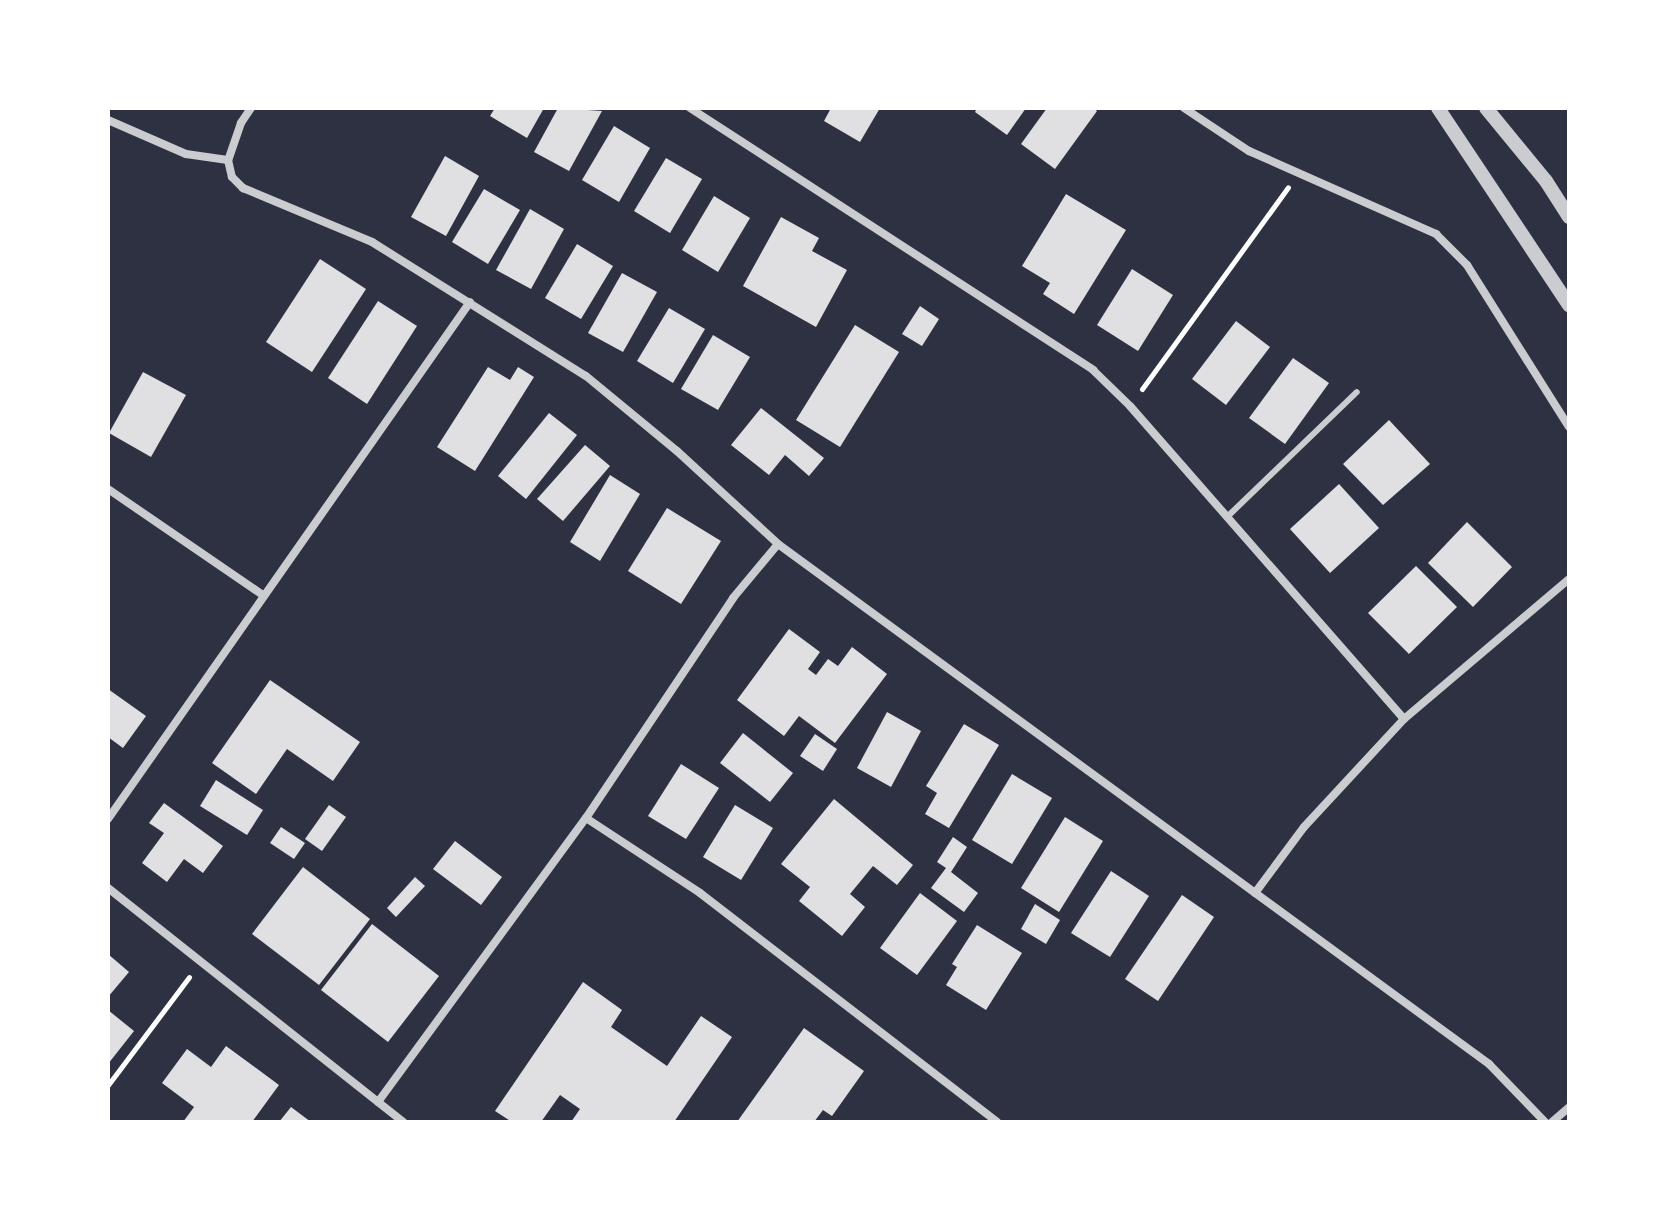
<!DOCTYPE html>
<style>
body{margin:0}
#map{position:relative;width:1677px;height:1230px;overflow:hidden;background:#2d3142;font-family:Jost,sans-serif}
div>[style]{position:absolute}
.building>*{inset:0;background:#e0e0e3}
.path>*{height:5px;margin:-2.5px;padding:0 2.5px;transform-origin:2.5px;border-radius:2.5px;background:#fff}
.service>*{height:6px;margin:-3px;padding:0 3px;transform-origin:3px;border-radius:3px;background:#caccd0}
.minor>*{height:8px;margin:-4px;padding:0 4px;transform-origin:4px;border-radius:4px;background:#caccd0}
.tertiary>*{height:14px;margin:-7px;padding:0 7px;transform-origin:7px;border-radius:7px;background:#caccd0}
span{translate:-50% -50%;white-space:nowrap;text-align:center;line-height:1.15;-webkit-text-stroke:8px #fff;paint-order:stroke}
.frame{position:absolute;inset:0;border:110px solid #fff;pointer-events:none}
</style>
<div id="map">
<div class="building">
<i style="clip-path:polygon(495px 108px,544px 108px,527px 138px,490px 116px)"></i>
<i style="clip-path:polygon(558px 108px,602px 111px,569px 171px,534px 152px)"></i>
<i style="clip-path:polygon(831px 108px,880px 108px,860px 142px,824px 121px)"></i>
<i style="clip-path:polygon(977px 108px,1026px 108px,1007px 135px,975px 112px)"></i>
<i style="clip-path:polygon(1047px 108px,1093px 108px,1097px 111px,1055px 169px,1021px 144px)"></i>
<i style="clip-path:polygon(614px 126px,650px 148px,619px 202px,582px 180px)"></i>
<i style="clip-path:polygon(445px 156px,479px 176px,446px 236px,411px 217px)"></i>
<i style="clip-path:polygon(666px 158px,702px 179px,670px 233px,634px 211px)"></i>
<i style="clip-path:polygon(484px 189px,520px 210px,488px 264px,452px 242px)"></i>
<i style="clip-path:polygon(1066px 194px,1126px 230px,1074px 314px,1043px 294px,1050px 283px,1022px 266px)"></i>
<i style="clip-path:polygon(714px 196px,750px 218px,718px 272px,682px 250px)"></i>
<i style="clip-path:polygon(530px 209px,564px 229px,531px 289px,496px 270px)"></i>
<i style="clip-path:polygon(781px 217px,819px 238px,812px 251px,847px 270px,816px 327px,743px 286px)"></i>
<i style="clip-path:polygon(577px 244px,613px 266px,581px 319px,545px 298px)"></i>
<i style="clip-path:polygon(320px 259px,366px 289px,312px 372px,266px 342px)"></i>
<i style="clip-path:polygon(1132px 269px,1173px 295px,1138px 351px,1097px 325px)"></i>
<i style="clip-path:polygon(622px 273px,657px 292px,623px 352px,588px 333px)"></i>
<i style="clip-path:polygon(378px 301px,417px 326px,367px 404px,328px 378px)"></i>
<i style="clip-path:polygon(920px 306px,939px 319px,922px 346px,902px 334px)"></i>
<i style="clip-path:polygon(669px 308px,705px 329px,673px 383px,637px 361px)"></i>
<i style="clip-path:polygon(1236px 321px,1270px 347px,1226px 405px,1192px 379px)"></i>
<i style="clip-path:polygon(855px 325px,899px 352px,840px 447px,796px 420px)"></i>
<i style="clip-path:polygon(713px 335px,750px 357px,718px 410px,681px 389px)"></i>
<i style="clip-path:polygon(1293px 358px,1329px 383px,1285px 444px,1249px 418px)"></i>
<i style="clip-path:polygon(488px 367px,510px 380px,518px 367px,534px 377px,475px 471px,437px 447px)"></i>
<i style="clip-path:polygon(143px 372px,186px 395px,151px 457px,109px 433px)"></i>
<i style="clip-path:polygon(761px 408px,824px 458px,809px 476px,785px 455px,769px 475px,731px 445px)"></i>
<i style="clip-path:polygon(549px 413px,577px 435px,526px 499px,498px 476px)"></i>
<i style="clip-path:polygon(1389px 420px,1430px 464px,1383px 505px,1343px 464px)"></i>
<i style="clip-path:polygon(585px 445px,610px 466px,563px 521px,537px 499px)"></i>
<i style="clip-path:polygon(610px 475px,640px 494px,600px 561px,570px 542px)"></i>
<i style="clip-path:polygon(1339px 484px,1379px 528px,1330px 573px,1290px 529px)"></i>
<i style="clip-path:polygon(667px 508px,721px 541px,681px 604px,628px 571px)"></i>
<i style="clip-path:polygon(1467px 522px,1512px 567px,1473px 607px,1428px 563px)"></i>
<i style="clip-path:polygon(1416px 566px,1457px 607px,1409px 654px,1368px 613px)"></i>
<i style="clip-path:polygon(789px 629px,820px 652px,808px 669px,816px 675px,828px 659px,838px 666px,852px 647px,887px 674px,835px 743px,799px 716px,784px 736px,737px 700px)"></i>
<i style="clip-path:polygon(270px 680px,360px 742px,333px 781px,287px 749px,256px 794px,212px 763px)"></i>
<i style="clip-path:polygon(108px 689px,146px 716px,123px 748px,108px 737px)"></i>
<i style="clip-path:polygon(887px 712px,921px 731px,891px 787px,857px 768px)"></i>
<i style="clip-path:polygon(964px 724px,999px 745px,949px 828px,925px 814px,937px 793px,926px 786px)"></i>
<i style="clip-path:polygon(743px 733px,793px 773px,770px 802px,720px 763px)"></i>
<i style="clip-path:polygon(815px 734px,837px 749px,823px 771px,800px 756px)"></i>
<i style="clip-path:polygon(681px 764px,719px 788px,686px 839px,648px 816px)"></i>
<i style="clip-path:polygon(1012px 774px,1052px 798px,1012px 864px,972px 840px)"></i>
<i style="clip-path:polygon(216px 780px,263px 810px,247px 835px,200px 806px)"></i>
<i style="clip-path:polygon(834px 799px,913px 865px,897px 885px,873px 866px,850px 894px,865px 907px,842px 936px,799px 901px,810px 887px,781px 864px)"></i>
<i style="clip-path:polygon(164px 803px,223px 846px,203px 873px,184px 859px,167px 882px,142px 863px,164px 833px,149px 823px)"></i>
<i style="clip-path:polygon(329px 805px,346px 817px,322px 851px,305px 839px)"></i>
<i style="clip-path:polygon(735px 805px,773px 828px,741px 880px,703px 857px)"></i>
<i style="clip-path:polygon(1065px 817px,1103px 841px,1059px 912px,1021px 888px)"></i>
<i style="clip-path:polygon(281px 827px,305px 843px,294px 859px,270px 843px)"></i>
<i style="clip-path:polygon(953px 837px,967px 847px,951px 872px,978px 893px,964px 912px,931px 888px,946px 868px,937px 862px)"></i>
<i style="clip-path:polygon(455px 841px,502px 877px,481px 905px,433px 869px)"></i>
<i style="clip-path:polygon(303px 867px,370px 919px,319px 985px,252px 934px)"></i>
<i style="clip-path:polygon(1111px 871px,1149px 896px,1110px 957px,1071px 933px)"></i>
<i style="clip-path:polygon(415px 877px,425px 886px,396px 917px,387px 908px)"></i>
<i style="clip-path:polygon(920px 893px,957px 921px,917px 975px,880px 948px)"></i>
<i style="clip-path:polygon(1182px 895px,1214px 917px,1158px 1001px,1125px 979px)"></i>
<i style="clip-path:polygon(1035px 904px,1060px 920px,1046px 944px,1021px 929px)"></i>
<i style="clip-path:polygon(372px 924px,439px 976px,388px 1042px,321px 990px)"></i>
<i style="clip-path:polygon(977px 925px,1022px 953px,986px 1010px,946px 985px,957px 967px,952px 964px)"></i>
<i style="clip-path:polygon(108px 954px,129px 972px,108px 997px)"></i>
<i style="clip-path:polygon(583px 982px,622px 1010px,611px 1027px,667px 1066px,701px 1016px,732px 1037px,674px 1122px,571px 1122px,580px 1109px,560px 1095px,541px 1122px,512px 1122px,495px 1111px)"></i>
<i style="clip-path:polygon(108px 1010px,134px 1031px,108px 1064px)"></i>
<i style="clip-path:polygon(804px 1028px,864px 1071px,832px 1116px,823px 1110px,814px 1122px,737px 1122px)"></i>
<i style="clip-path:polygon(226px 1046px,279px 1085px,252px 1122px,183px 1122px,194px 1107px,162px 1083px,187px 1049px,211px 1067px)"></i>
<i style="clip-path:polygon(291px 1107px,311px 1122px,279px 1122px)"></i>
</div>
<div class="path">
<i style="left:1142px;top:389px;width:249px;rotate:-54.1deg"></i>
<i style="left:108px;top:1085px;width:135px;rotate:-53.1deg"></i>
</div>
<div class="service">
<i style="left:1227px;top:517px;width:180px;rotate:-43.9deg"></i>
</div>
<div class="minor">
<i style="left:251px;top:108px;width:18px;rotate:124deg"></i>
<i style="left:241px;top:123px;width:39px;rotate:109deg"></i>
<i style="left:228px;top:160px;width:17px;rotate:77deg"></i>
<i style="left:232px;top:177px;width:16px;rotate:45deg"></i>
<i style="left:243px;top:188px;width:140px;rotate:22.7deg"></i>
<i style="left:372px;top:242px;width:252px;rotate:32.1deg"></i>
<i style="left:586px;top:376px;width:118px;rotate:39.5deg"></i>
<i style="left:677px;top:451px;width:137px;rotate:42.6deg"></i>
<i style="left:778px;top:544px;width:881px;rotate:36.18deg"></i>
<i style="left:1489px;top:1064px;width:81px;rotate:46deg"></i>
<i style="left:690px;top:108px;width:481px;rotate:33deg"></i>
<i style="left:1093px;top:370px;width:52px;rotate:44.2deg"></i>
<i style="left:1130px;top:406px;width:416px;rotate:48.8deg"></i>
<i style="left:1184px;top:108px;width:78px;rotate:33.5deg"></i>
<i style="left:1249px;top:151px;width:205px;rotate:23.9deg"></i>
<i style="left:1436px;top:234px;width:44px;rotate:45deg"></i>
<i style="left:1467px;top:265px;width:191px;rotate:57.8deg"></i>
<i style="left:108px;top:120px;width:85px;rotate:23.6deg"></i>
<i style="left:186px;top:154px;width:42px;rotate:8.1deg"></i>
<i style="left:108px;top:489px;width:189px;rotate:34.4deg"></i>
<i style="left:586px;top:818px;width:136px;rotate:33.3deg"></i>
<i style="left:700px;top:893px;width:375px;rotate:37.6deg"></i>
<i style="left:108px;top:819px;width:631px;rotate:-55deg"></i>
<i style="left:108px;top:888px;width:377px;rotate:38.4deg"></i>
<i style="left:1255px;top:893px;width:82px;rotate:-53.4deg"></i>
<i style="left:1304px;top:827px;width:147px;rotate:-47.2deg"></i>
<i style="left:1404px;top:719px;width:216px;rotate:-40.3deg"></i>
<i style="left:378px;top:1102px;width:352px;rotate:-53.8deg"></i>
<i style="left:586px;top:818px;width:265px;rotate:-56.2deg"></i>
<i style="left:733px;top:598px;width:70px;rotate:-50.2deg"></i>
<i style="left:1552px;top:1122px;width:23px;rotate:-41deg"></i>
</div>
<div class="tertiary">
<i style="left:1438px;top:108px;width:237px;rotate:56.4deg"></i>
<i style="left:1486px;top:108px;width:94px;rotate:50.6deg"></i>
<i style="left:1546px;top:181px;width:43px;rotate:57.4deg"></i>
</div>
<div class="frame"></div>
</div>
